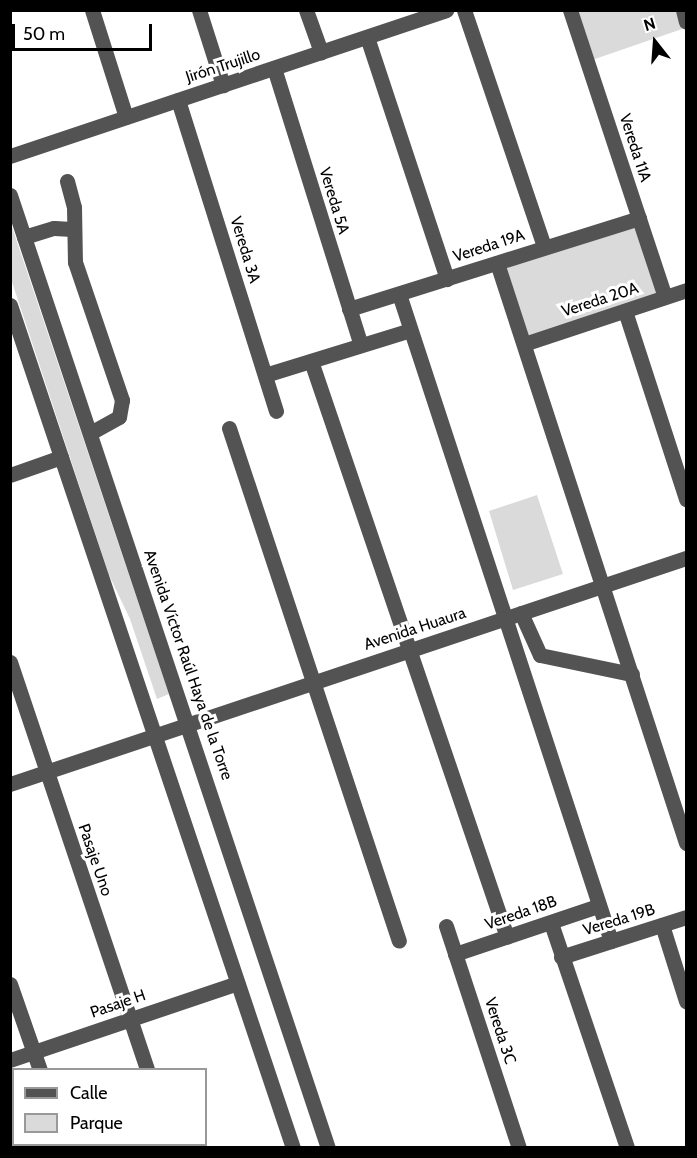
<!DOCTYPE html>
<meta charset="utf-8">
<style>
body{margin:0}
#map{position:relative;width:697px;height:1158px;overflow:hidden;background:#fff;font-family:Cabin,sans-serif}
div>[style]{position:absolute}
.green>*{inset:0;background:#dadada}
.minor>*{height:15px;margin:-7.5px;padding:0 7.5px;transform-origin:7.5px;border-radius:7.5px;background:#535353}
span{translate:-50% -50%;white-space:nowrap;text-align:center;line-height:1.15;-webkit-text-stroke:6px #fff;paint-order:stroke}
.street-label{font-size:16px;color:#000}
.frame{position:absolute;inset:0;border:12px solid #000;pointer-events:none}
.legend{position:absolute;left:12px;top:1068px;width:195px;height:78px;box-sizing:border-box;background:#fff;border:2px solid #999;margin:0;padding:8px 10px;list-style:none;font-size:18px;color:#000}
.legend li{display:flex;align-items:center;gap:12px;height:30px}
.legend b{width:30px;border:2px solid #999}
.north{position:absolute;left:625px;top:12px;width:60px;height:60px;-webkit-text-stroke:4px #fff;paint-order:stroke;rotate:343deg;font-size:16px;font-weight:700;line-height:24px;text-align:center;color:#000}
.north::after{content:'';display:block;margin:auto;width:21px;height:27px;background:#000;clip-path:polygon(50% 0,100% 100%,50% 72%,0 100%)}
.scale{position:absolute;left:12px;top:24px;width:140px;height:27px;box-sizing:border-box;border:3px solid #000;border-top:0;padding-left:8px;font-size:18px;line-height:21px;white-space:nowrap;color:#000;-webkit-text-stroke:4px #fff;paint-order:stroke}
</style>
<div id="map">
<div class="green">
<i style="clip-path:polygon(575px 11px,676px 11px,682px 29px,592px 60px)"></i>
<i style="clip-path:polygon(10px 221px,169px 694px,157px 699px,130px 619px,109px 575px,11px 279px)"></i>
<i style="clip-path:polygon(635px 224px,658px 296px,527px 337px,504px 265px)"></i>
<i style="clip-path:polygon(537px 495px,563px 574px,513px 590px,489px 511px)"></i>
</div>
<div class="minor">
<i style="left:92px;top:10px;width:112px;rotate:72.4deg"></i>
<i style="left:199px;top:10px;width:79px;rotate:72.3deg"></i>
<i style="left:306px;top:10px;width:45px;rotate:70.3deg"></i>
<i style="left:464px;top:10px;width:250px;rotate:71.3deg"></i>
<i style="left:570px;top:10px;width:302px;rotate:71.7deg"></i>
<i style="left:683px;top:10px;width:12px;rotate:76deg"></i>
<i style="left:367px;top:37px;width:255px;rotate:71.7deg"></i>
<i style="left:274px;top:68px;width:290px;rotate:72.6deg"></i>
<i style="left:178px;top:100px;width:326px;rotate:72.5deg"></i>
<i style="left:10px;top:156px;width:460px;rotate:-18.5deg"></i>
<i style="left:67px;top:181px;width:27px;rotate:75deg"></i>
<i style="left:74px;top:207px;width:55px;rotate:89deg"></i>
<i style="left:75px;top:262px;width:146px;rotate:71.2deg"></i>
<i style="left:122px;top:400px;width:17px;rotate:100deg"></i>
<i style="left:119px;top:417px;width:33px;rotate:151deg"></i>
<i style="left:10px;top:195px;width:1005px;rotate:71.55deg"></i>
<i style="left:24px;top:237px;width:31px;rotate:-17deg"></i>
<i style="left:54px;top:228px;width:18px;rotate:3deg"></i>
<i style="left:497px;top:263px;width:610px;rotate:71.95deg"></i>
<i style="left:399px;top:294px;width:681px;rotate:71.86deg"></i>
<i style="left:10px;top:305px;width:889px;rotate:71.44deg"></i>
<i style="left:349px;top:309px;width:304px;rotate:-17.4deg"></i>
<i style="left:625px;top:311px;width:198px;rotate:72deg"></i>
<i style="left:524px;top:344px;width:171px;rotate:-18.4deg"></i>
<i style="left:311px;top:361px;width:608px;rotate:71.21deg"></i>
<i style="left:265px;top:375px;width:152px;rotate:-17.2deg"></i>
<i style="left:229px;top:428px;width:540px;rotate:71.67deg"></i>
<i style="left:10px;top:475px;width:54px;rotate:-19.4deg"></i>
<i style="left:521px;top:613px;width:46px;rotate:65.7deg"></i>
<i style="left:540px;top:655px;width:94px;rotate:11.7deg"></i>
<i style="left:10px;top:662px;width:430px;rotate:71.4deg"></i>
<i style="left:10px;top:784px;width:713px;rotate:-18.49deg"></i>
<i style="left:551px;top:923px;width:237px;rotate:71.3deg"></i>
<i style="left:662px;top:925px;width:80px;rotate:72.5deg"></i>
<i style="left:446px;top:926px;width:234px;rotate:71.8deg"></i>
<i style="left:455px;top:954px;width:151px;rotate:-18.6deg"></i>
<i style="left:561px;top:957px;width:131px;rotate:-17.7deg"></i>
<i style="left:10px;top:984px;width:91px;rotate:70.8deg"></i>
<i style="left:10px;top:1060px;width:240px;rotate:-18.7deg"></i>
<i style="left:65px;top:1144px;width:4px;rotate:76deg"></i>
<i style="left:172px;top:1144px;width:4px;rotate:76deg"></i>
</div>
<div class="street-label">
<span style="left:223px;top:66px;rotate:-18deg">Jirón Trujillo</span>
<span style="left:635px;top:148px;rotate:72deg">Vereda 11A</span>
<span style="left:334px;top:201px;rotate:73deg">Vereda 5A</span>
<span style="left:489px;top:246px;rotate:-18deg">Vereda 19A</span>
<span style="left:245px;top:250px;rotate:73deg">Vereda 3A</span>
<span style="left:600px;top:300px;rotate:-18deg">Vereda 20A</span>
<span style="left:415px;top:629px;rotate:-18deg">Avenida Huaura</span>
<span style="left:188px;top:665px;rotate:71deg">Avenida Víctor Raúl Haya de la Torre</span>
<span style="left:95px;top:860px;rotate:71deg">Pasaje Uno</span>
<span style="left:521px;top:913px;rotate:-19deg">Vereda 18B</span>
<span style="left:619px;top:920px;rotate:-17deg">Vereda 19B</span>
<span style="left:118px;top:1004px;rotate:-19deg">Pasaje H</span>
<span style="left:500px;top:1031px;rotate:72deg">Vereda 3C</span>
</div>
<div class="frame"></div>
<ul class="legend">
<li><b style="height:8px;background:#535353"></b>Calle</li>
<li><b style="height:16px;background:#dadada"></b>Parque</li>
</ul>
<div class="north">N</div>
<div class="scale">50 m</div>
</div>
